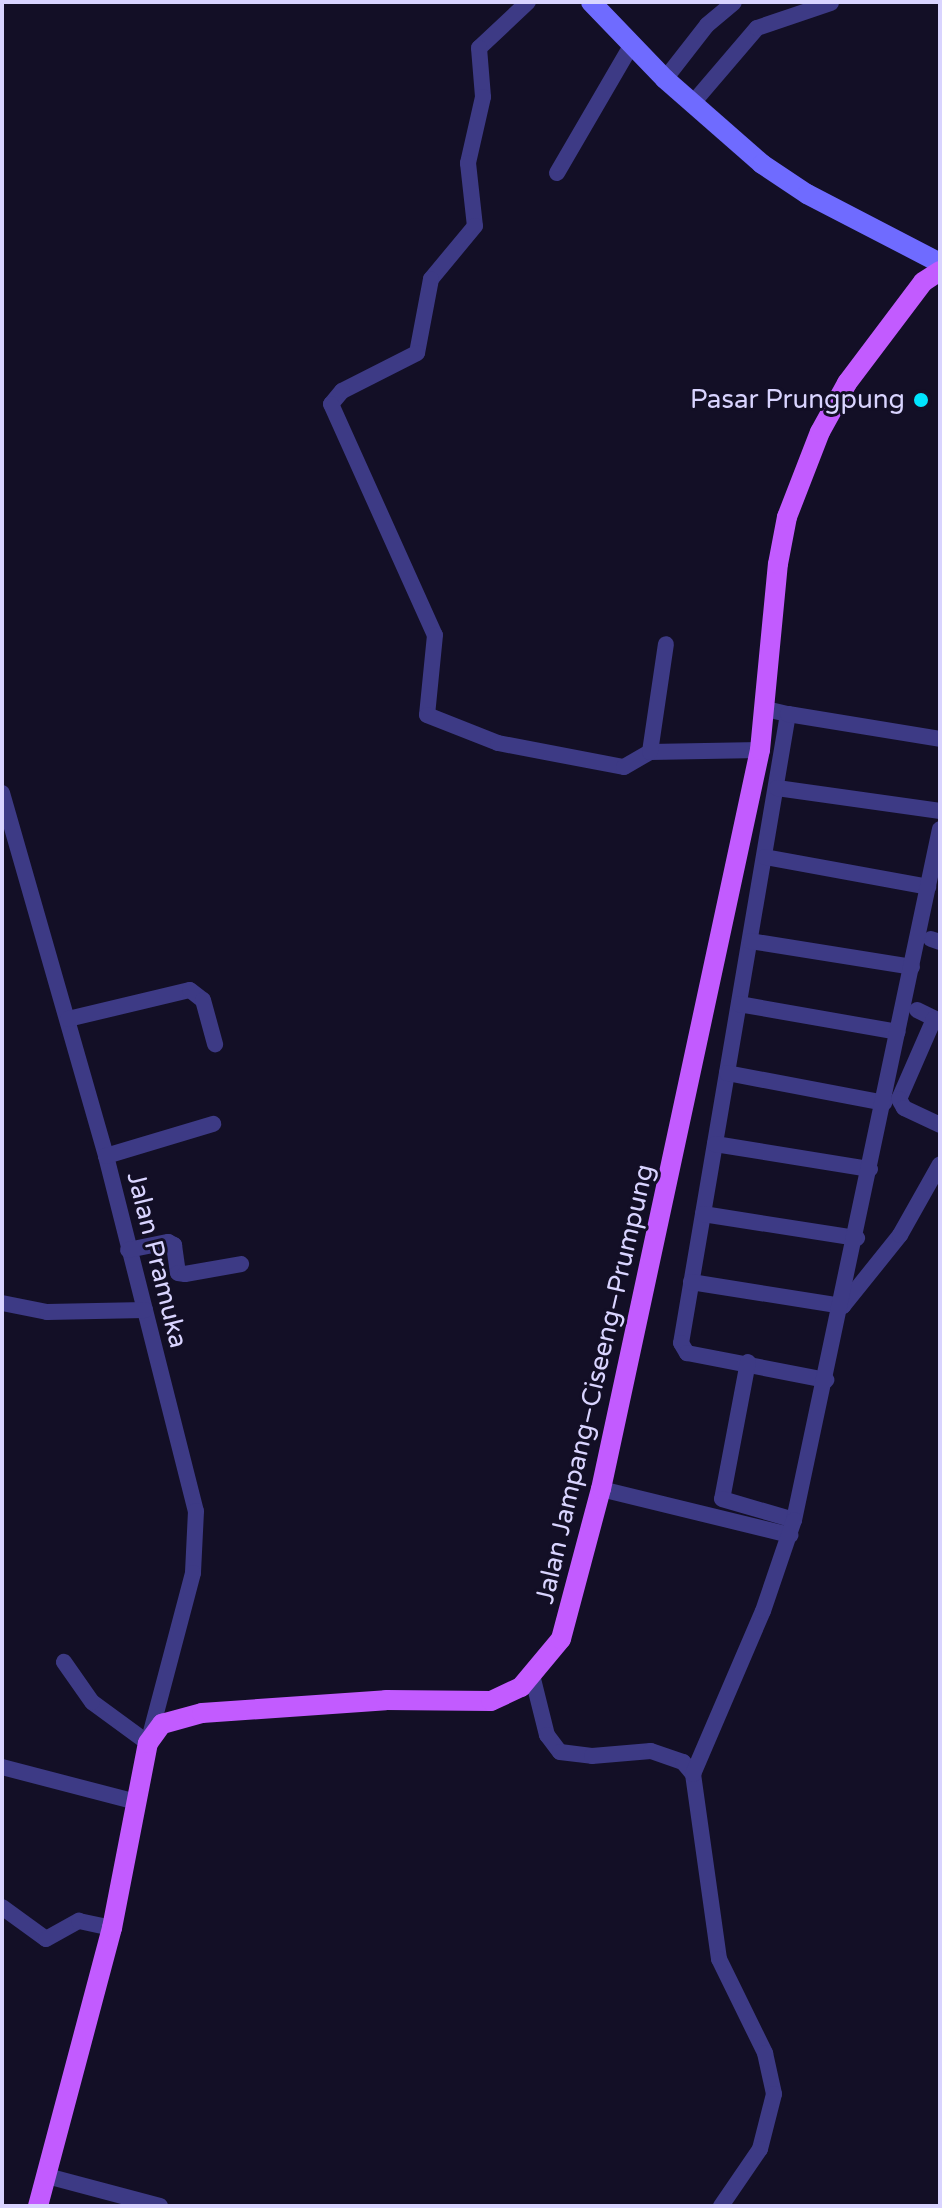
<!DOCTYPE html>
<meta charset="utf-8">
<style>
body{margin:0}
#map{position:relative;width:942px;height:2208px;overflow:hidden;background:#130f26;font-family:"Varela Round",sans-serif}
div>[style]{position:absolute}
.street>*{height:16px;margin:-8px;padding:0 8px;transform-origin:8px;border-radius:8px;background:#3d3a85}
.secondary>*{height:20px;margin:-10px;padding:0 10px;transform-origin:10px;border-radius:10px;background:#6f6bff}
.primary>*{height:20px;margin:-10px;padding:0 10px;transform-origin:10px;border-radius:10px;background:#c25bff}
.dots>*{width:22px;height:22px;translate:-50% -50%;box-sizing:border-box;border:4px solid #130f26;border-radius:50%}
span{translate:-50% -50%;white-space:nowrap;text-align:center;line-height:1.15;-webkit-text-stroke:6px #130f26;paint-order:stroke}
.poi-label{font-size:26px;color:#d9d4ff}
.right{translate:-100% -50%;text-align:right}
.street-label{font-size:26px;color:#d9d4ff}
.frame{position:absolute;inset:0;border:4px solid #d9d4ff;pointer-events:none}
</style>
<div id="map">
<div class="street">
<i style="left:528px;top:2px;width:67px;rotate:136.8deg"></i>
<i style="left:479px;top:48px;width:49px;rotate:85.3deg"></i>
<i style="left:483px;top:97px;width:68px;rotate:102.8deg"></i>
<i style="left:468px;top:163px;width:63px;rotate:83.7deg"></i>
<i style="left:475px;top:226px;width:69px;rotate:129.7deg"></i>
<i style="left:431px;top:279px;width:75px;rotate:100.7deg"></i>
<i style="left:417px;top:353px;width:84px;rotate:153.1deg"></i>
<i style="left:342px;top:391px;width:17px;rotate:130deg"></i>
<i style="left:331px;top:404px;width:253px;rotate:65.8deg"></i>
<i style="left:435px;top:635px;width:80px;rotate:95.7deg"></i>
<i style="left:427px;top:715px;width:76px;rotate:21.5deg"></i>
<i style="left:498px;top:743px;width:128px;rotate:10.8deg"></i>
<i style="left:624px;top:767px;width:30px;rotate:-30deg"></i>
<i style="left:650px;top:752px;width:110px;rotate:-1deg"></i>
<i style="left:665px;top:79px;width:68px;rotate:-52.1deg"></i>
<i style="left:707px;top:25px;width:35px;rotate:-40deg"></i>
<i style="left:692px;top:104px;width:100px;rotate:-49.5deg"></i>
<i style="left:757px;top:28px;width:78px;rotate:-18.7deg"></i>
<i style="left:557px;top:173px;width:149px;rotate:-59.8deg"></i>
<i style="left:766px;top:709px;width:23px;rotate:13deg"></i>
<i style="left:788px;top:714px;width:638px;rotate:99.65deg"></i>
<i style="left:681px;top:1343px;width:12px;rotate:59deg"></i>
<i style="left:687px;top:1353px;width:142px;rotate:11deg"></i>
<i style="left:788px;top:714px;width:154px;rotate:9.3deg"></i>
<i style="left:650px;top:752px;width:109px;rotate:-81.6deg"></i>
<i style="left:777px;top:788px;width:165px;rotate:8deg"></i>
<i style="left:2px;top:793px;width:378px;rotate:74deg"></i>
<i style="left:106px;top:1156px;width:366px;rotate:75.8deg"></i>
<i style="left:196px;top:1511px;width:62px;rotate:92.8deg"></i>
<i style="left:193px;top:1573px;width:176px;rotate:104.8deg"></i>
<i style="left:148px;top:1743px;width:69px;rotate:-143.8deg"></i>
<i style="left:92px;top:1702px;width:49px;rotate:-125deg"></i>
<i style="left:765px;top:857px;width:166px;rotate:10.4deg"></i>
<i style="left:931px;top:939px;width:9px;rotate:18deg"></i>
<i style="left:750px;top:941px;width:164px;rotate:9.1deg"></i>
<i style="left:739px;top:1004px;width:161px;rotate:10deg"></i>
<i style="left:917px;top:1010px;width:25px;rotate:26deg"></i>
<i style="left:68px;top:1019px;width:125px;rotate:-13.4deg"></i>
<i style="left:190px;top:990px;width:16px;rotate:38deg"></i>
<i style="left:203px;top:1000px;width:46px;rotate:74.7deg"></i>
<i style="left:934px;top:1019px;width:87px;rotate:113.6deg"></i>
<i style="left:899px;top:1099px;width:10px;rotate:61deg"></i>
<i style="left:904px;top:1108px;width:40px;rotate:25deg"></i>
<i style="left:727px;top:1073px;width:160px;rotate:10.8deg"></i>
<i style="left:715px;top:1144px;width:157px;rotate:9.2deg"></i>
<i style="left:106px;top:1156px;width:112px;rotate:-16.7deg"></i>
<i style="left:703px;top:1214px;width:156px;rotate:8.9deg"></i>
<i style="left:128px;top:1250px;width:41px;rotate:-11.3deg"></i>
<i style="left:168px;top:1242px;width:7px;rotate:27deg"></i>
<i style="left:174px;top:1245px;width:28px;rotate:82deg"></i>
<i style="left:178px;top:1273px;width:7px;rotate:8deg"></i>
<i style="left:185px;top:1274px;width:57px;rotate:-10.1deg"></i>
<i style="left:691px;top:1282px;width:154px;rotate:9deg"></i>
<i style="left:843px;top:1306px;width:91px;rotate:-51.2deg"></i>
<i style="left:900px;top:1235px;width:81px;rotate:-60.6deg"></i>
<i style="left:2px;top:1303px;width:46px;rotate:11.3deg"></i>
<i style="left:47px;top:1312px;width:98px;rotate:-1.2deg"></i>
<i style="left:748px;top:1362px;width:139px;rotate:100.7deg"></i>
<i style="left:722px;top:1499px;width:75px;rotate:16.3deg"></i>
<i style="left:794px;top:1520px;width:706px;rotate:-78.07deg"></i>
<i style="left:601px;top:1489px;width:195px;rotate:13.7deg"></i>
<i style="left:532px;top:1675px;width:62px;rotate:76deg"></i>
<i style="left:547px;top:1735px;width:21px;rotate:53deg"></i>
<i style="left:560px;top:1752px;width:32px;rotate:7deg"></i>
<i style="left:592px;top:1756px;width:59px;rotate:-4.8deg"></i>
<i style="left:651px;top:1751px;width:34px;rotate:19deg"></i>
<i style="left:683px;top:1762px;width:16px;rotate:50deg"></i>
<i style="left:693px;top:1774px;width:187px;rotate:82deg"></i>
<i style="left:719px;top:1959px;width:105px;rotate:63.9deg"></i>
<i style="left:765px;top:2053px;width:42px;rotate:77.6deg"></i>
<i style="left:774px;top:2094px;width:57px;rotate:104.3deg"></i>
<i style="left:760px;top:2149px;width:69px;rotate:124.4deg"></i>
<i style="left:2px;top:1767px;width:138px;rotate:14.6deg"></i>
<i style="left:693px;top:1774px;width:177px;rotate:-66.8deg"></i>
<i style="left:763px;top:1611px;width:96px;rotate:-71.2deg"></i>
<i style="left:2px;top:1907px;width:54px;rotate:36deg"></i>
<i style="left:46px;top:1939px;width:38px;rotate:-29deg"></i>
<i style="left:79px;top:1921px;width:34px;rotate:12deg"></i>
<i style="left:47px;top:2176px;width:117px;rotate:14.9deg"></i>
</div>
<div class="secondary">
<i style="left:591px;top:2px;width:107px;rotate:46.1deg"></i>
<i style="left:665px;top:79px;width:129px;rotate:41.2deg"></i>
<i style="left:762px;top:164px;width:54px;rotate:33.7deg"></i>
<i style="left:807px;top:194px;width:150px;rotate:27.4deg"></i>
</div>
<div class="primary">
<i style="left:38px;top:2206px;width:288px;rotate:-75.1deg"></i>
<i style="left:112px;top:1928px;width:188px;rotate:-79deg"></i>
<i style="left:148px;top:1743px;width:24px;rotate:-54deg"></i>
<i style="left:162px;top:1724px;width:41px;rotate:-15.4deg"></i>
<i style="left:202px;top:1713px;width:184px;rotate:-4deg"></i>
<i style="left:386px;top:1700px;width:105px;rotate:0.5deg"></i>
<i style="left:491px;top:1701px;width:33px;rotate:-25deg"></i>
<i style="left:521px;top:1687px;width:62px;rotate:-50.2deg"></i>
<i style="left:561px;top:1639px;width:155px;rotate:-75.1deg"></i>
<i style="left:601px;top:1489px;width:756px;rotate:-77.86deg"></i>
<i style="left:760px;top:750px;width:187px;rotate:-84.5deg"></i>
<i style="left:778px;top:564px;width:48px;rotate:-79.2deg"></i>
<i style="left:787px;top:517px;width:91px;rotate:-68.8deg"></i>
<i style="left:820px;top:432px;width:56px;rotate:-61.1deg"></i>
<i style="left:847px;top:383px;width:126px;rotate:-53deg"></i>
<i style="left:923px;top:282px;width:20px;rotate:-33deg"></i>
</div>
<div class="dots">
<i style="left:921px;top:400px;background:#00e5ff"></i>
</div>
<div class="poi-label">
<span class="right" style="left:905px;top:400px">Pasar Prungpung</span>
</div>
<div class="street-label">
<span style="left:157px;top:1260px;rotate:76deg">Jalan Pramuka</span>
<span style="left:595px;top:1384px;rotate:-77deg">Jalan Jampang–Ciseeng–Prumpung</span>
</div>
<div class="frame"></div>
</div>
